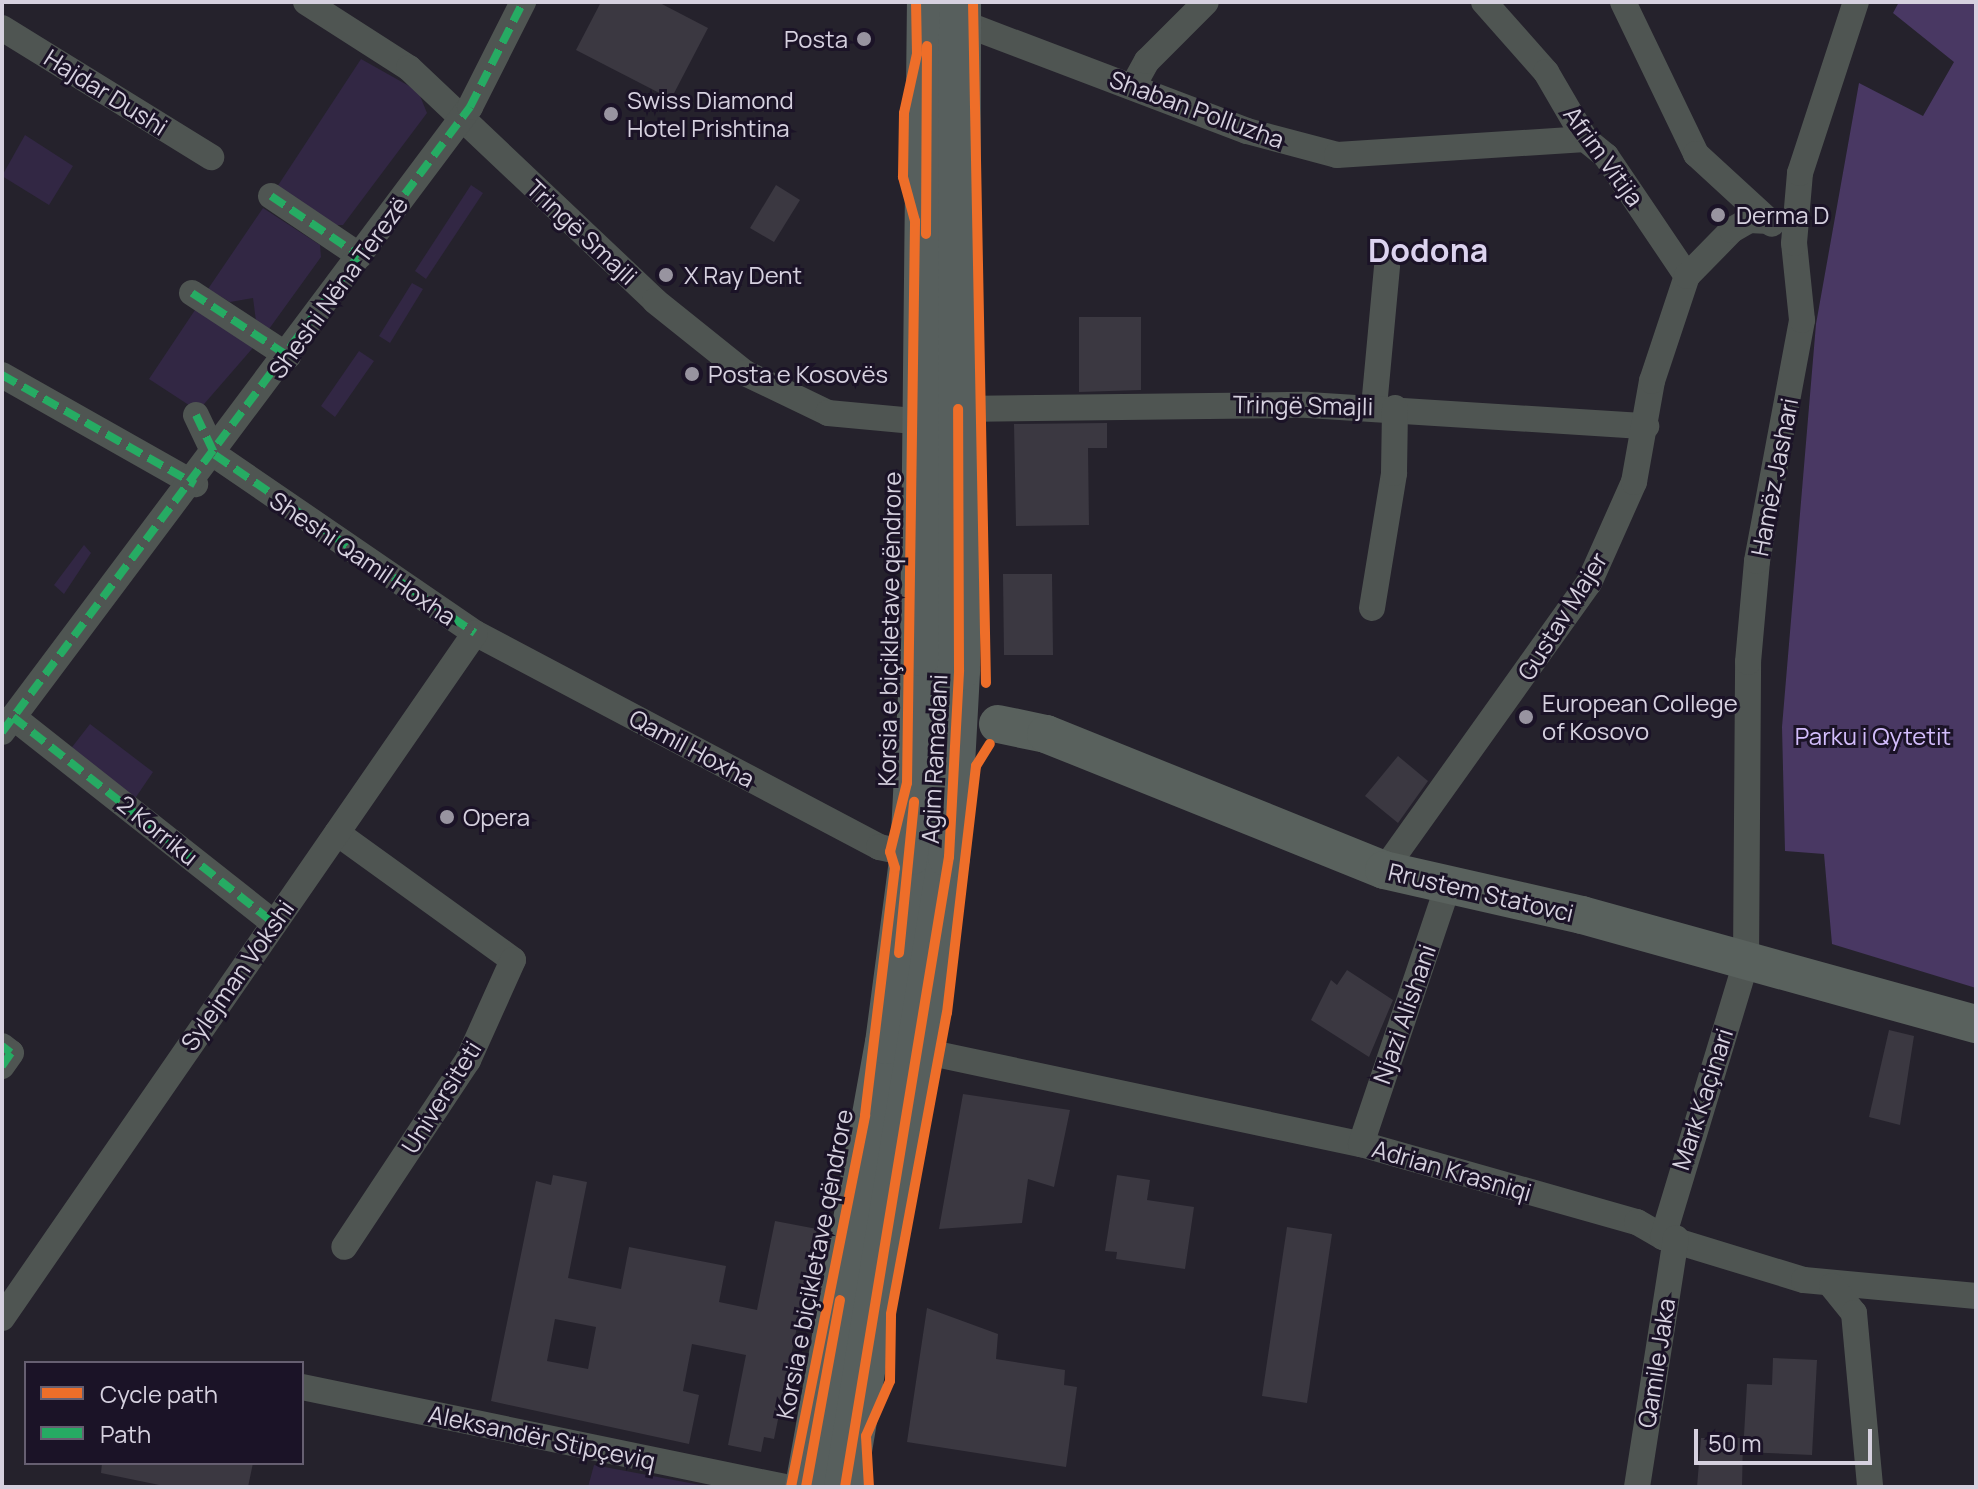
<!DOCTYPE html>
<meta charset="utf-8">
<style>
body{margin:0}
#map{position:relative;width:1978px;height:1489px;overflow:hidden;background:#25222c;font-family:Manrope,sans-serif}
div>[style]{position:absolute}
.green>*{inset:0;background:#322744}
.forest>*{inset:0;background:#493863}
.building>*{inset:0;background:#3b3841}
.street>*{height:26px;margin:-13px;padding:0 13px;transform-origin:13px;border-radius:13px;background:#4f5552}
.secondary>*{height:38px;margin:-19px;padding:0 19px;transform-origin:19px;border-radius:19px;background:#59615d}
.primary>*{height:42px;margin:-21px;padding:0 21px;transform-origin:21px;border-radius:21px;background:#575f5d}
.quiet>*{height:8px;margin-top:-4px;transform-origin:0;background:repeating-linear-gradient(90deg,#26ab63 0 16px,transparent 0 24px)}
.cycleway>*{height:10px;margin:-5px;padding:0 5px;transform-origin:5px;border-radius:5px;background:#ee6e29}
.dots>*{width:22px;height:22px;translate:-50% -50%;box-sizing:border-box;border:4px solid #1b1327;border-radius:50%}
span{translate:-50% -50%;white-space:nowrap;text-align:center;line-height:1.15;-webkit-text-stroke:6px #1b1327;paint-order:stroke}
.poi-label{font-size:24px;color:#d6d1df}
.right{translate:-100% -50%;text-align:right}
.left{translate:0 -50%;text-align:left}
.street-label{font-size:24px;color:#d6d1df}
.park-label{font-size:24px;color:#d3bdfc}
.district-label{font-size:32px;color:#dcd3ef;font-weight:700}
.frame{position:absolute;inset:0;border:4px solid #d6d1df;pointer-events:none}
.legend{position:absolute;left:24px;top:1361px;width:280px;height:104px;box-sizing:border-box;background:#1b1327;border:2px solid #665f71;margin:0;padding:10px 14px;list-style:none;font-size:24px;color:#d6d1df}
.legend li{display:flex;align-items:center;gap:16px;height:40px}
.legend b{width:40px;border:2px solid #665f71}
.scale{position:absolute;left:1694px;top:1429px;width:178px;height:36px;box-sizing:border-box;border:4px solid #d6d1df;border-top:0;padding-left:10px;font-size:24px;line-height:28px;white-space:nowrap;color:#d6d1df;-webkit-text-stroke:6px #1b1327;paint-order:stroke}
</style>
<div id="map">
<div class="green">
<i style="clip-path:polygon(361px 59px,418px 91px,427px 113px,343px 225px,333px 225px,277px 187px)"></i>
<i style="clip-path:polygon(25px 135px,73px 166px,49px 205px,2px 176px)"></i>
<i style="clip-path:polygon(471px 185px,483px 193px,426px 279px,415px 271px)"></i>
<i style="clip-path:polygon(263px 208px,320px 245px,321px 257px,269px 329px,256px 321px,253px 298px,230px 302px,208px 289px)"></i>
<i style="clip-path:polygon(412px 283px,423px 289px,390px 343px,379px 336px)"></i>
<i style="clip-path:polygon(197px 307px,258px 342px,198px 411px,149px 379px)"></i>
<i style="clip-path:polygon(359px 351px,374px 361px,335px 417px,321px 406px)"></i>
<i style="clip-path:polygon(84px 545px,91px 553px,64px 594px,54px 585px)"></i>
<i style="clip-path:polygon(90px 724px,153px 772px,134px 800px,69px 751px)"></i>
<i style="clip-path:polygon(594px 1465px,711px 1487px,588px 1487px)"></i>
</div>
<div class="forest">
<i style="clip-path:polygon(1899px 2px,1976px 2px,1976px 988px,1832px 944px,1824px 854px,1785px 851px,1782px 727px,1816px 324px,1859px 83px,1923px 116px,1954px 62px,1893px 13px)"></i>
</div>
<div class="building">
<i style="clip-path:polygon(601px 2px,658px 2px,708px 28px,671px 99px,576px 50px)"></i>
<i style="clip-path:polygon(776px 185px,800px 200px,774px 242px,750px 228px)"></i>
<i style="clip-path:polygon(1079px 317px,1141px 317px,1141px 390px,1079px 392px)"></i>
<i style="clip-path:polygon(1107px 423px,1107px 448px,1088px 448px,1089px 525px,1016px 526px,1014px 424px)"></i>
<i style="clip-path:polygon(1003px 574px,1052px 574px,1053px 655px,1004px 655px)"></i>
<i style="clip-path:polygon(1398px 756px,1428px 781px,1398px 823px,1365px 796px)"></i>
<i style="clip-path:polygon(1347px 970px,1393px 1000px,1369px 1057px,1311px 1020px,1331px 980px,1337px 985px)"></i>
<i style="clip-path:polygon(1889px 1030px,1914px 1036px,1900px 1125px,1869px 1117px)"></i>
<i style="clip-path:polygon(963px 1094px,1070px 1110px,1054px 1187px,1028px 1179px,1022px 1223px,939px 1229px)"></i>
<i style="clip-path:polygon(evenodd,553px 1175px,587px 1182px,568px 1278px,621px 1289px,629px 1247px,726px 1266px,719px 1302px,757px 1310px,775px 1221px,817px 1229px,774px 1439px,764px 1437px,761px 1452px,728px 1445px,746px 1355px,692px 1344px,683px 1391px,699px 1395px,689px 1444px,491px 1401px,536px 1181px,551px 1185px,553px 1175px,555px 1319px,596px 1327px,588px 1369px,547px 1361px,555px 1319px)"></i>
<i style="clip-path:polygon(1117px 1175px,1150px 1180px,1147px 1200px,1194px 1207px,1185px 1269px,1116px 1259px,1117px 1252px,1105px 1251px)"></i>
<i style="clip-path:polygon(1287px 1227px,1332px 1234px,1307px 1403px,1262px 1396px)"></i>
<i style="clip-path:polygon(927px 1308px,998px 1334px,996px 1359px,1065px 1370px,1064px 1385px,1077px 1387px,1066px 1467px,907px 1442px)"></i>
<i style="clip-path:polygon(1773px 1358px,1817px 1360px,1812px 1455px,1743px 1452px,1747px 1384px,1772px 1385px)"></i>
<i style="clip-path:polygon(1701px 1438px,1743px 1438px,1742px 1487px,1697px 1487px)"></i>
<i style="clip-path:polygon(102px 1463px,253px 1463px,248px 1487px,169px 1487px,101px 1473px)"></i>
</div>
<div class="street">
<i style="left:306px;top:2px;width:122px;rotate:32.7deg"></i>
<i style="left:409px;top:68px;width:339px;rotate:43.4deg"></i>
<i style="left:655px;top:301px;width:115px;rotate:38.7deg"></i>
<i style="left:745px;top:373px;width:92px;rotate:25.7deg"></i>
<i style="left:828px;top:413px;width:97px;rotate:5.3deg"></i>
<i style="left:1484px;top:2px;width:94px;rotate:48.5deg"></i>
<i style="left:1546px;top:72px;width:78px;rotate:59.8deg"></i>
<i style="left:1585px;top:139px;width:27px;rotate:39deg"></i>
<i style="left:1606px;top:156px;width:145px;rotate:56deg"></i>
<i style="left:1623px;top:2px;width:169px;rotate:64.3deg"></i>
<i style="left:1696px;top:154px;width:103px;rotate:42.6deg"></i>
<i style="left:960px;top:22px;width:307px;rotate:20.8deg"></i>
<i style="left:1247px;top:131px;width:93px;rotate:14.9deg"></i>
<i style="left:1337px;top:155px;width:249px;rotate:-3.7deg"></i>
<i style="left:2px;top:28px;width:246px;rotate:31.7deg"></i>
<i style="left:1133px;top:86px;width:29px;rotate:-61deg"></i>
<i style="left:1147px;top:61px;width:83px;rotate:-45deg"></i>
<i style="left:271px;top:196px;width:107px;rotate:34deg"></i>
<i style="left:192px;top:293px;width:115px;rotate:33.3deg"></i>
<i style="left:2px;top:375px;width:222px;rotate:29.5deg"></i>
<i style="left:1374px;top:407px;width:141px;rotate:-84.7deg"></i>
<i style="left:958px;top:409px;width:350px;rotate:-0.7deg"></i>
<i style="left:1308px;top:405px;width:339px;rotate:3.6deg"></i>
<i style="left:196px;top:415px;width:44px;rotate:64.6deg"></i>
<i style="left:215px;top:455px;width:315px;rotate:34.4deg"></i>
<i style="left:475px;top:633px;width:457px;rotate:27.9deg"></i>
<i style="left:879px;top:847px;width:33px;rotate:12deg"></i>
<i style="left:1372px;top:608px;width:137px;rotate:-80.7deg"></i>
<i style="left:1394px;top:473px;width:65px;rotate:-89.1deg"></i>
<i style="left:13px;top:717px;width:331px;rotate:38.3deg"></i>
<i style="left:2px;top:732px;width:781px;rotate:-53.17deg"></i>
<i style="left:470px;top:107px;width:118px;rotate:-63.2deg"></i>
<i style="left:337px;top:833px;width:217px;rotate:35.8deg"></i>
<i style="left:513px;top:960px;width:110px;rotate:114.2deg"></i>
<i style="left:468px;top:1060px;width:224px;rotate:123.5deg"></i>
<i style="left:1384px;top:870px;width:353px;rotate:-54.5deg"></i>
<i style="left:1589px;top:583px;width:111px;rotate:-66deg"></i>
<i style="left:1634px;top:482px;width:103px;rotate:-79.9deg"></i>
<i style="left:1652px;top:381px;width:111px;rotate:-71.6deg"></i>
<i style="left:1687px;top:276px;width:64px;rotate:-45.6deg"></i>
<i style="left:1732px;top:230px;width:20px;rotate:-30deg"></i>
<i style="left:1749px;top:220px;width:20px;rotate:3deg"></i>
<i style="left:2px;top:1046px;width:11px;rotate:38deg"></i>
<i style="left:11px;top:1053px;width:16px;rotate:125deg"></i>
<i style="left:922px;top:1051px;width:449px;rotate:12deg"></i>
<i style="left:1361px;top:1144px;width:287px;rotate:15.8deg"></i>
<i style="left:1637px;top:1222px;width:30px;rotate:30deg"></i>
<i style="left:1663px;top:1237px;width:147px;rotate:17deg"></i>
<i style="left:1804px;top:1280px;width:173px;rotate:5.3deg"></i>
<i style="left:1361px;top:1144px;width:273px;rotate:-71.4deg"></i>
<i style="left:1663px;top:1237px;width:287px;rotate:-73.2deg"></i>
<i style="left:1746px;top:962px;width:300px;rotate:-89.6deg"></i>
<i style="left:1748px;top:662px;width:101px;rotate:-84.9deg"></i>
<i style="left:1757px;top:561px;width:245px;rotate:-79.4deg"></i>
<i style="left:1802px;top:320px;width:77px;rotate:-95.9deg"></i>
<i style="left:1794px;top:243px;width:70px;rotate:-85.1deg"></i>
<i style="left:1800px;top:173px;width:180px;rotate:-71.9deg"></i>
<i style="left:1832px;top:1286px;width:35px;rotate:51deg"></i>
<i style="left:1854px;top:1313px;width:175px;rotate:84.7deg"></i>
<i style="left:2px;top:1318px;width:832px;rotate:-55.37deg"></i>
<i style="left:302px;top:1387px;width:491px;rotate:11.7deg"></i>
<i style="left:1637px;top:1487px;width:252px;rotate:-81.1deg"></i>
</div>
<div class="secondary">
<i style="left:998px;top:724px;width:49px;rotate:11.8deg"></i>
<i style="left:1046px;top:734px;width:364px;rotate:21.9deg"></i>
<i style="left:1384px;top:870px;width:203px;rotate:12.8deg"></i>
<i style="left:1582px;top:915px;width:409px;rotate:15.5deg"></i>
</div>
<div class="primary">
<i style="left:806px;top:1487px;width:451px;rotate:-79.8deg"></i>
<i style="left:886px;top:1043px;width:191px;rotate:-82.5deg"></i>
<i style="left:911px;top:854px;width:199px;rotate:-87.1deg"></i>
<i style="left:921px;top:655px;width:653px;rotate:-89.39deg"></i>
<i style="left:845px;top:1487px;width:639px;rotate:-80.63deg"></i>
<i style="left:949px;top:857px;width:187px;rotate:-86.9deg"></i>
<i style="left:959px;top:670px;width:668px;rotate:-89.91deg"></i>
</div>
<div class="quiet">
<i style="left:271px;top:196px;width:107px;rotate:34deg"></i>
<i style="left:192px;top:293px;width:115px;rotate:33.3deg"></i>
<i style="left:2px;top:375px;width:222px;rotate:29.5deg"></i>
<i style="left:196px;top:415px;width:44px;rotate:64.6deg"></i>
<i style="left:215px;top:455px;width:315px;rotate:34.4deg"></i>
<i style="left:13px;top:717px;width:331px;rotate:38.3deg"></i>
<i style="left:2px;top:732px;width:781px;rotate:-53.17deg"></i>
<i style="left:470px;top:107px;width:118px;rotate:-63.2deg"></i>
<i style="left:2px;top:1046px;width:11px;rotate:38deg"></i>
<i style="left:11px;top:1053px;width:16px;rotate:125deg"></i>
</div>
<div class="cycleway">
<i style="left:973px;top:2px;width:681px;rotate:88.91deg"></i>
<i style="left:926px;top:234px;width:188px;rotate:-89.7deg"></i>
<i style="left:899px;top:953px;width:152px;rotate:-84.3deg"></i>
<i style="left:791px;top:1487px;width:379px;rotate:-78.7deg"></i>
<i style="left:865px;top:1115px;width:249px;rotate:-83.1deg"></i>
<i style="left:895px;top:868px;width:17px;rotate:-107deg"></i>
<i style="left:890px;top:852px;width:71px;rotate:-76.2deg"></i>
<i style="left:907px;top:783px;width:562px;rotate:-89.18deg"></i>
<i style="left:915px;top:221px;width:46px;rotate:-105.3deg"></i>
<i style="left:903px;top:177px;width:64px;rotate:-89.1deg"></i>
<i style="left:904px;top:113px;width:60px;rotate:-77.6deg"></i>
<i style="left:917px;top:54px;width:52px;rotate:-91.1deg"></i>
<i style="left:806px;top:1487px;width:190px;rotate:-79.7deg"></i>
<i style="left:845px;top:1487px;width:639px;rotate:-80.63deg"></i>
<i style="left:949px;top:857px;width:187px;rotate:-86.9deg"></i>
<i style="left:959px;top:670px;width:261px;rotate:-90.2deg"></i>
<i style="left:869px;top:1487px;width:51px;rotate:-93.4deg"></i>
<i style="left:866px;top:1436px;width:60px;rotate:-66.4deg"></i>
<i style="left:890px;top:1381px;width:67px;rotate:-89.1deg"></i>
<i style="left:891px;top:1314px;width:306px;rotate:-79.5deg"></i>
<i style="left:947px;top:1013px;width:249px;rotate:-83.3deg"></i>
<i style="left:976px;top:766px;width:26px;rotate:-58deg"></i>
</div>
<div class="dots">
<i style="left:864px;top:39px;background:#9894a0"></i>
<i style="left:611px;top:114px;background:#9894a0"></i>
<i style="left:1718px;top:215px;background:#9894a0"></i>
<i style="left:666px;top:275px;background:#9894a0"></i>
<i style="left:692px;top:374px;background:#9894a0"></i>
<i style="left:1526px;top:717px;background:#9894a0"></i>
<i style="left:447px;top:817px;background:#9894a0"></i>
</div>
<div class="poi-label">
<span class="right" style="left:848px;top:39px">Posta</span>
<span class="left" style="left:627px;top:114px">Swiss Diamond<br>Hotel Prishtina</span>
<span class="left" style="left:1736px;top:215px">Derma D</span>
<span class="left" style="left:684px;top:275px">X Ray Dent</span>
<span class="left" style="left:708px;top:374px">Posta e Kosovës</span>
<span class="left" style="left:1542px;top:717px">European College<br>of Kosovo</span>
<span class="left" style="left:463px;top:817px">Opera</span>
</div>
<div class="street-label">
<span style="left:106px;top:92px;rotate:32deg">Hajdar Dushi</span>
<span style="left:1197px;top:109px;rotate:20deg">Shaban Polluzha</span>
<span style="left:1604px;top:156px;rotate:54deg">Afrim Vitija</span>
<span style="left:582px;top:232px;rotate:43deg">Tringë Smajli</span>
<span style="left:338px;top:287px;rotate:-54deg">Sheshi Nëna Terezë</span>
<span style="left:1303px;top:405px;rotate:1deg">Tringë Smajli</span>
<span style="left:1774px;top:477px;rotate:-79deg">Hamëz Jashari</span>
<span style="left:363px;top:558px;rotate:34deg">Sheshi Qamil Hoxha</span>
<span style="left:1562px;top:616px;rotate:-58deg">Gustav Majer</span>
<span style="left:889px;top:629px;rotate:-89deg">Korsia e biçikletave qëndrore</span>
<span style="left:692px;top:748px;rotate:28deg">Qamil Hoxha</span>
<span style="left:934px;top:759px;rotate:-87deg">Agim Ramadani</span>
<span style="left:158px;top:830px;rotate:39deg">2 Korriku</span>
<span style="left:1481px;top:892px;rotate:13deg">Rrustem Statovci</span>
<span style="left:237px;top:975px;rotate:-55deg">Sylejman Vokshi</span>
<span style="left:1404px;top:1014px;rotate:-71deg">Njazi Alishani</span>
<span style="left:441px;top:1097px;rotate:-58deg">Universiteti</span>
<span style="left:1702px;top:1099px;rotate:-72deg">Mark Kaçinari</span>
<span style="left:1452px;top:1170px;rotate:16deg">Adrian Krasniqi</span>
<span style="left:814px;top:1264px;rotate:-79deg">Korsia e biçikletave qëndrore</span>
<span style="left:1656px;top:1363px;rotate:-81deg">Qamile Jaka</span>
<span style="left:542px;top:1437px;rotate:12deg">Aleksandër Stipçeviq</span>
</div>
<div class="park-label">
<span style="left:1873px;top:736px">Parku i Qytetit</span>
</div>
<div class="district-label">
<span style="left:1428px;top:250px">Dodona</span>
</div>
<div class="frame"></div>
<ul class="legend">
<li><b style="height:10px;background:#ee6e29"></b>Cycle path</li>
<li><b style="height:10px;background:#26ab63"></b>Path</li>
</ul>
<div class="scale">50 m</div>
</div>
